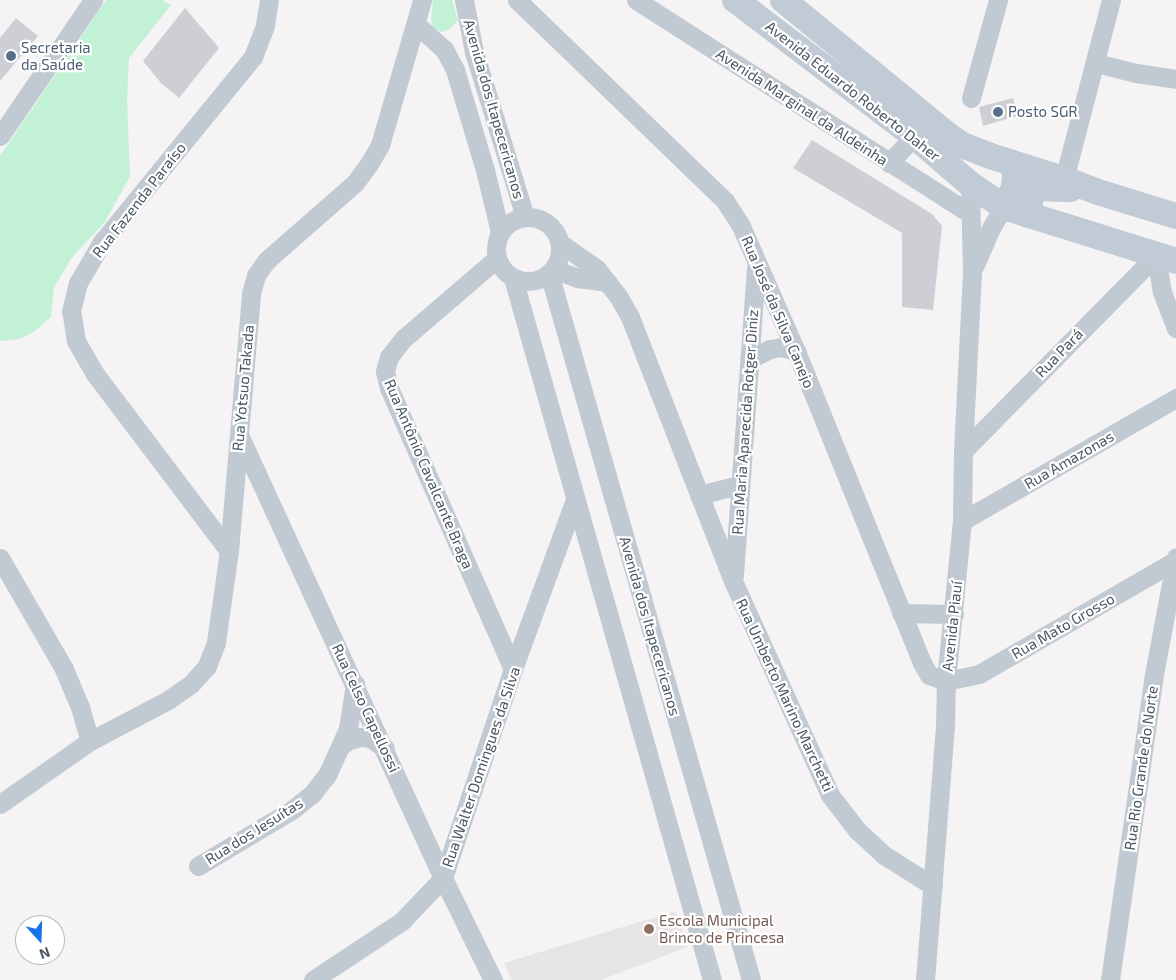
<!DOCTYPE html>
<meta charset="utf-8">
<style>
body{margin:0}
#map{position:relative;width:1176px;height:980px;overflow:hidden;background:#f5f3f3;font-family:"Exo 2",sans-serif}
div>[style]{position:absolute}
.education>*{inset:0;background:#e6e4e5}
.green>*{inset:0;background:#c3f1d5}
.building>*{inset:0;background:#cdcfd5}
.street>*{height:19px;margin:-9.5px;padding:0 9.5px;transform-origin:9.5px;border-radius:9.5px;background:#c1cad2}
.street>.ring{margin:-9.5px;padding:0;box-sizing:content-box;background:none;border:19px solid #c1cad2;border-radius:50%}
.secondary>*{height:26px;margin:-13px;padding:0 13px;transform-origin:13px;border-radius:13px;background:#c1cbd6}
.dots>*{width:14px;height:14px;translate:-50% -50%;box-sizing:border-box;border:2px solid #fff;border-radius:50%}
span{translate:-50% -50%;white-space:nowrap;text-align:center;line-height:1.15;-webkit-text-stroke:4.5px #fff;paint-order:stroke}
.service-label{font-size:15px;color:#4e5e75}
.left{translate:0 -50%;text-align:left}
.street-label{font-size:15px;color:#4a5661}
.education-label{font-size:15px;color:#785e54}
.north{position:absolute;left:15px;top:915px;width:50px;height:50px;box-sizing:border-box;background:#fff;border:1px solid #b7bbc0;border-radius:50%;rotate:160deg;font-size:14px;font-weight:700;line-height:20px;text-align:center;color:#4a5661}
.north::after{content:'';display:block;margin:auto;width:18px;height:22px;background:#1a73e8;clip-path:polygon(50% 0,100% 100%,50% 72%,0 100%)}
</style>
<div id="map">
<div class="education">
<i style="clip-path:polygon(676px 911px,687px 947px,601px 980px,512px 980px,504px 963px)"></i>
</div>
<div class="green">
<i style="clip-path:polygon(106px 0,163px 0,171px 5px,129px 58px,127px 100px,130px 176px,105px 222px,73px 256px,54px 287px,51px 317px,34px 332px,19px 339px,0 341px,0 156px)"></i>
<i style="clip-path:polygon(433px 0,452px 0,458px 21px,448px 30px,441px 32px,433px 28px,431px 20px)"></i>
</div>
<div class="building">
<i style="clip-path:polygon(185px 8px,219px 48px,179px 98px,161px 83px,143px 61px)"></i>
<i style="clip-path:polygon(16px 18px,38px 36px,0 81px,0 38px)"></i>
<i style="clip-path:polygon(1013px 98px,1017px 116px,983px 126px,979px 107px)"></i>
<i style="clip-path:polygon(812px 140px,932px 214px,942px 226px,933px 310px,902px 307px,902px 233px,793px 168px)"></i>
</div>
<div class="street">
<i style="left:464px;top:0;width:53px;rotate:79.1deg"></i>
<i style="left:474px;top:52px;width:173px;rotate:72.8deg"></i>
<i style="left:517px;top:0;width:289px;rotate:44deg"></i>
<i style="left:725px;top:201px;width:30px;rotate:57deg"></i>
<i style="left:741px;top:226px;width:137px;rotate:66.3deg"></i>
<i style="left:796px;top:351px;width:336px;rotate:68deg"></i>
<i style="left:922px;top:663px;width:14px;rotate:60deg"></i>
<i style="left:929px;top:675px;width:18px;rotate:19deg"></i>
<i style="left:946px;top:681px;width:34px;rotate:-12deg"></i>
<i style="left:979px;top:674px;width:226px;rotate:-30deg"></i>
<i style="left:636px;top:0;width:395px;rotate:32.6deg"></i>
<i style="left:417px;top:25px;width:36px;rotate:42deg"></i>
<i style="left:444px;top:49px;width:24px;rotate:62deg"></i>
<i style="left:455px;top:70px;width:104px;rotate:73.3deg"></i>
<i style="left:485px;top:170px;width:64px;rotate:76.4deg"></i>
<i style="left:1096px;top:63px;width:41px;rotate:14deg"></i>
<i style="left:1136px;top:73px;width:40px;rotate:8.5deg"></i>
<i style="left:971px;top:98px;width:102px;rotate:-74.6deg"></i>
<i style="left:0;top:136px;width:165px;rotate:-55.6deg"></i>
<i style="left:889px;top:163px;width:37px;rotate:-47deg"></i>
<i style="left:1064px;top:179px;width:185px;rotate:-75.3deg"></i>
<i class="ring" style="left:496px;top:217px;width:45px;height:45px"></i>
<i style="left:560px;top:243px;width:45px;rotate:35.1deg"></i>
<i style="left:597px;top:269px;width:34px;rotate:52deg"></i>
<i style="left:618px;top:296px;width:24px;rotate:60deg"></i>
<i style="left:630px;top:317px;width:283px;rotate:68.7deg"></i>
<i style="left:733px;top:581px;width:235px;rotate:65.6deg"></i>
<i style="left:830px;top:795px;width:44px;rotate:52.4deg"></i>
<i style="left:857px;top:830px;width:37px;rotate:43deg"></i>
<i style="left:884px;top:855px;width:58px;rotate:32.3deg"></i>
<i style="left:1156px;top:255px;width:37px;rotate:81deg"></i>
<i style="left:1162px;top:292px;width:39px;rotate:69deg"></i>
<i style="left:496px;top:259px;width:123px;rotate:139.3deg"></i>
<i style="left:403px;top:339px;width:23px;rotate:128deg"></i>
<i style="left:389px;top:357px;width:15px;rotate:106deg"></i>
<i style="left:385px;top:371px;width:17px;rotate:77deg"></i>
<i style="left:389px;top:388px;width:307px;rotate:66.2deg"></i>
<i style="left:974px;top:267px;width:45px;rotate:-66.3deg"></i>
<i style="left:992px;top:226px;width:22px;rotate:-58deg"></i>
<i style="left:553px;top:269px;width:27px;rotate:20deg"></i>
<i style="left:578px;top:278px;width:30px;rotate:8deg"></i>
<i style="left:549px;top:273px;width:735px;rotate:74.05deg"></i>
<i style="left:513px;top:278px;width:730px;rotate:74.17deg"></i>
<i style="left:750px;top:359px;width:22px;rotate:-27deg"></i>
<i style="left:770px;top:349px;width:11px;rotate:-10deg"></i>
<i style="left:781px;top:347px;width:16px;rotate:15deg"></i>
<i style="left:240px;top:437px;width:485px;rotate:65.3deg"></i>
<i style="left:443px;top:878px;width:114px;rotate:63.9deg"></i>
<i style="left:963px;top:451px;width:275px;rotate:-45.4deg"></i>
<i style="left:699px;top:495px;width:41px;rotate:-14deg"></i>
<i style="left:962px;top:521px;width:247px;rotate:-29.9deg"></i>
<i style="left:229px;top:551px;width:222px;rotate:-127.1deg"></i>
<i style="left:95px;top:374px;width:38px;rotate:-120deg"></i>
<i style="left:76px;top:341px;width:30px;rotate:-99deg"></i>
<i style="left:71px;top:311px;width:29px;rotate:-76deg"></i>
<i style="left:78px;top:283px;width:48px;rotate:-59.7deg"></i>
<i style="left:102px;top:242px;width:239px;rotate:-50.8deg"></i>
<i style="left:253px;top:57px;width:34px;rotate:-69deg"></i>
<i style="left:265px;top:25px;width:25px;rotate:-81deg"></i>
<i style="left:0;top:558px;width:128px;rotate:60deg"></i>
<i style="left:64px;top:669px;width:41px;rotate:67.2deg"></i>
<i style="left:80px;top:707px;width:35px;rotate:74deg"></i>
<i style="left:734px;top:575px;width:308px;rotate:-85.9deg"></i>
<i style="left:901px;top:613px;width:53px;rotate:1.1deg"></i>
<i style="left:341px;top:746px;width:10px;rotate:-37deg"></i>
<i style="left:349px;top:740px;width:12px;rotate:-14deg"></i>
<i style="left:361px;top:737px;width:9px;rotate:6deg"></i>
<i style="left:370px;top:738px;width:18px;rotate:34deg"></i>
<i style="left:0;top:804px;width:110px;rotate:-35deg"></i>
<i style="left:90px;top:741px;width:88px;rotate:-27.7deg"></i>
<i style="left:168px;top:700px;width:28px;rotate:-35deg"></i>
<i style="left:191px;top:684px;width:24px;rotate:-48deg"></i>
<i style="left:207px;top:666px;width:26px;rotate:-69deg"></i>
<i style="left:216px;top:642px;width:92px;rotate:-81.9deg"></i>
<i style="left:229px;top:551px;width:259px;rotate:-85.1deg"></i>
<i style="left:251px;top:293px;width:19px;rotate:-74deg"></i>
<i style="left:256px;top:275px;width:19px;rotate:-54deg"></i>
<i style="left:267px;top:260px;width:117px;rotate:-41.2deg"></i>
<i style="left:355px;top:183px;width:24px;rotate:-54deg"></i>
<i style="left:369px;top:164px;width:22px;rotate:-60deg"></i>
<i style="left:380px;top:145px;width:151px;rotate:-73.8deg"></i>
<i style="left:198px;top:866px;width:109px;rotate:-30.8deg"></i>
<i style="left:292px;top:810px;width:26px;rotate:-39deg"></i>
<i style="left:312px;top:794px;width:24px;rotate:-52deg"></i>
<i style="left:327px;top:775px;width:51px;rotate:-65.5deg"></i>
<i style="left:348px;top:729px;width:46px;rotate:-81.2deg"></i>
<i style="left:313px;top:980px;width:107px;rotate:-33.5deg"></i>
<i style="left:402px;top:921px;width:59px;rotate:-46.4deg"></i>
<i style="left:443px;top:878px;width:220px;rotate:-71.5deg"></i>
<i style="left:513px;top:669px;width:180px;rotate:-69.9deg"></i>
<i style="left:925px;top:980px;width:254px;rotate:-85.5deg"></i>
<i style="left:945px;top:727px;width:46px;rotate:-88.8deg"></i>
<i style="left:946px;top:681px;width:161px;rotate:-84.3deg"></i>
<i style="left:962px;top:521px;width:70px;rotate:-89.2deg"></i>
<i style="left:963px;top:451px;width:178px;rotate:-87.1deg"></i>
<i style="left:972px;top:273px;width:89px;rotate:-91.3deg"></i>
<i style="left:1110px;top:980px;width:303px;rotate:-81.8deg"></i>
<i style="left:1153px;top:680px;width:125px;rotate:-79.4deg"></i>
</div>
<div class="secondary">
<i style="left:735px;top:0;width:225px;rotate:37.2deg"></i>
<i style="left:914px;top:136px;width:74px;rotate:40.6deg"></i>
<i style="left:970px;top:184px;width:41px;rotate:34.1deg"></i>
<i style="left:1004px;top:207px;width:180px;rotate:17.4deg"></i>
<i style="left:783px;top:0;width:208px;rotate:39.3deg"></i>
<i style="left:944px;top:132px;width:22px;rotate:36deg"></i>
<i style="left:962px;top:145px;width:30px;rotate:21deg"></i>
<i style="left:990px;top:156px;width:77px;rotate:17.3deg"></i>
<i style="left:1064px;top:179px;width:36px;rotate:21deg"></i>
<i style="left:1098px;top:192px;width:82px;rotate:17.1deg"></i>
<i style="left:1004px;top:207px;width:21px;rotate:-62deg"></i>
<i style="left:1014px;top:188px;width:13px;rotate:-86deg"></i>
<i style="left:1015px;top:175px;width:11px;rotate:-100deg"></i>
<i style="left:1029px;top:215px;width:16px;rotate:-86deg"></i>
<i style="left:1030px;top:199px;width:13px;rotate:-58deg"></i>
<i style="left:1037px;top:188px;width:33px;rotate:2deg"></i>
</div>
<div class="dots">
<i style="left:11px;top:56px;background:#5c6f8a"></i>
<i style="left:998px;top:112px;background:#5c6f8a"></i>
<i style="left:649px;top:929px;background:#8d6e63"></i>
</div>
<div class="service-label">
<span class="left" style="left:21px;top:56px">Secretaria<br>da Saúde</span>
<span class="left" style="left:1008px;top:112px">Posto SGR</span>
</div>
<div class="street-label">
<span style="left:853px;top:91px;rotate:38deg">Avenida Eduardo Roberto Daher</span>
<span style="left:802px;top:107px;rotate:33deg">Avenida Marginal da Aldeinha</span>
<span style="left:494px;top:109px;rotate:74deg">Avenida dos Itapecericanos</span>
<span style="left:139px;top:200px;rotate:-52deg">Rua Fazenda Paraíso</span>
<span style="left:778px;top:312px;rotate:67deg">Rua José da Silva Canejo</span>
<span style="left:1059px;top:353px;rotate:-46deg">Rua Pará</span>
<span style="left:243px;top:388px;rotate:-85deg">Rua Yotsuo Takada</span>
<span style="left:745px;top:422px;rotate:-86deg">Rua Maria Aparecida Rotger Diniz</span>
<span style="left:1069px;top:460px;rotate:-30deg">Rua Amazonas</span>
<span style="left:429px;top:474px;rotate:67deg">Rua Antônio Cavalcante Braga</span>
<span style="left:650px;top:626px;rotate:74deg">Avenida dos Itapecericanos</span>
<span style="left:952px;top:626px;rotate:-84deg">Avenida Piauí</span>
<span style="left:1063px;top:626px;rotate:-30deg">Rua Mato Grosso</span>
<span style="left:785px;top:695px;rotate:65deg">Rua Umberto Marino Marchetti</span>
<span style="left:366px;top:708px;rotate:65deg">Rua Celso Capellossi</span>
<span style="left:481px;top:767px;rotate:-71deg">Rua Walter Domingues da Silva</span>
<span style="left:1141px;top:768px;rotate:-82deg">Rua Rio Grande do Norte</span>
<span style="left:254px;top:831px;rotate:-32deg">Rua dos Jesuítas</span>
</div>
<div class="education-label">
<span class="left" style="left:659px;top:929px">Escola Municipal<br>Brinco de Princesa</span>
</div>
<div class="north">N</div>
</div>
